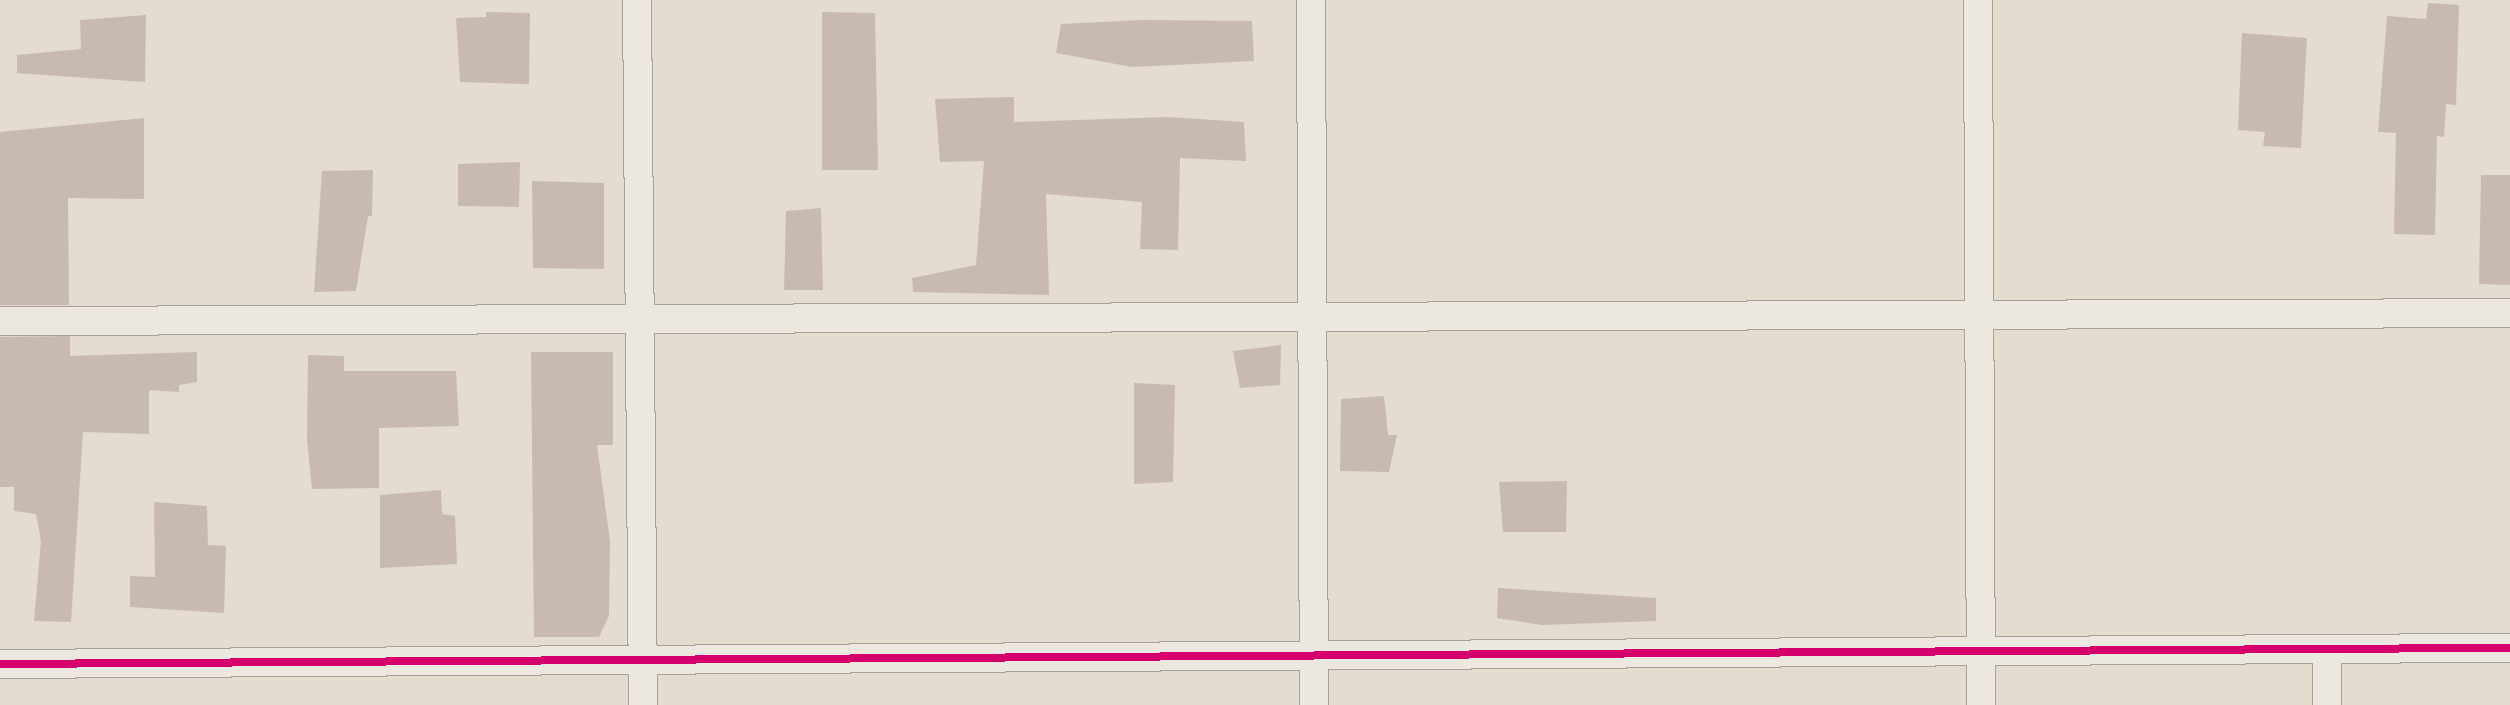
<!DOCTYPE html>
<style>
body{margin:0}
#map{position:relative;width:2510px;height:705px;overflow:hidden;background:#e4dcce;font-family:"PT Serif",serif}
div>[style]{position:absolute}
.building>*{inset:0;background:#c8baaf}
.roads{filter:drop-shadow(1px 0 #a9a197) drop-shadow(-1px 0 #a9a197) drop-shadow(0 1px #a9a197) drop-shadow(0 -1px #a9a197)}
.street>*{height:28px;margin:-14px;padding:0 14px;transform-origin:14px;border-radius:14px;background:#ece7df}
.cycleway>*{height:8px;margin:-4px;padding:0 4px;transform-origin:4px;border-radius:4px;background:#d6006c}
span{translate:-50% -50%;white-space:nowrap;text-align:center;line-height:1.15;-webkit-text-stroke:4px #f5e9d4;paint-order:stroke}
</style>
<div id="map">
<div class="building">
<i style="clip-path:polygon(2428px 3px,2459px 5px,2456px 105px,2446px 104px,2444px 137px,2437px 136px,2435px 235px,2394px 234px,2396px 133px,2378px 132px,2387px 16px,2426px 19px)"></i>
<i style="clip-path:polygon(486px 12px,530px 13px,529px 84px,460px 82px,456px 18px,486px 17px)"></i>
<i style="clip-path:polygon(822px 12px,875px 13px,878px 170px,822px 170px)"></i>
<i style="clip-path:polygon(146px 15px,145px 82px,17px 73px,17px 55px,81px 49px,80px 20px)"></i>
<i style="clip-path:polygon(1143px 20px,1252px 21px,1254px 61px,1132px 67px,1056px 53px,1061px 24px)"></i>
<i style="clip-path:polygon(2242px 33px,2307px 38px,2301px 148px,2263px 146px,2265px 132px,2238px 130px)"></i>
<i style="clip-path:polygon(1014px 97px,1014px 122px,1168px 117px,1244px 122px,1246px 161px,1180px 158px,1178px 250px,1140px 249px,1142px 202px,1046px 194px,1049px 295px,913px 292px,912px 278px,976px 265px,984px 161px,940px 162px,935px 99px)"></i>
<i style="clip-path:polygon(144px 118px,144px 199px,68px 198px,69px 305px,0 305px,0 132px)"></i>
<i style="clip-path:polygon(520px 162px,519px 207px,458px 206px,458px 164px)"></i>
<i style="clip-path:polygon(373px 170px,372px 216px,368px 216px,356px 291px,314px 292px,322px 171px)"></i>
<i style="clip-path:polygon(2481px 175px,2510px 175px,2510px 285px,2479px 284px)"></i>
<i style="clip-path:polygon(532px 181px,604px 183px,604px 269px,533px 268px)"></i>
<i style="clip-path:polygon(821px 208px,823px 290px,784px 290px,786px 211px)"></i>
<i style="clip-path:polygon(70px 336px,70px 356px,197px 352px,197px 382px,179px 385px,179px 392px,149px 390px,149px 434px,83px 432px,71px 622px,34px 621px,41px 541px,36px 514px,14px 511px,14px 487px,0 487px,0 337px)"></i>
<i style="clip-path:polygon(1281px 345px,1280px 385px,1240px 388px,1233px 351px)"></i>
<i style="clip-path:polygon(531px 352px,613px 352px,613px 445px,597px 445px,610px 541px,609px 616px,599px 637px,534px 637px)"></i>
<i style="clip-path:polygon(308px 355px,344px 356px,344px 371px,456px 371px,459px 426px,379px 428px,379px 488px,312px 489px,307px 439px)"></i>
<i style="clip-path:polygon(1134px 383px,1175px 385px,1173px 482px,1134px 484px)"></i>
<i style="clip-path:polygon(1384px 396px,1388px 435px,1397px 435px,1389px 472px,1340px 471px,1341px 399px)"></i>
<i style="clip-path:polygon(1567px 481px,1566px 532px,1503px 532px,1499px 482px)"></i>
<i style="clip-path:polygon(441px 490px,442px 514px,455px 516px,457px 564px,380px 568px,380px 495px)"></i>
<i style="clip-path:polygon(154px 502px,207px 506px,208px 545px,226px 546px,224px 613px,130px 607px,130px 576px,155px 577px)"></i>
<i style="clip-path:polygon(1498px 588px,1656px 598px,1656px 621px,1542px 625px,1497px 618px)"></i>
</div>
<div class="roads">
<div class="street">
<i style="left:637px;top:0;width:705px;rotate:89.51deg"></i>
<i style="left:1311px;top:0;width:705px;rotate:89.76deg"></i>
<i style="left:1978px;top:0;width:705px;rotate:89.76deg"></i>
<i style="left:0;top:321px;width:2510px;rotate:-0.18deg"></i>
<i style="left:0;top:664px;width:2510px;rotate:-0.37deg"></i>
<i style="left:2327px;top:705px;width:56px;rotate:-90deg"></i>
</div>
</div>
<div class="cycleway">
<i style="left:0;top:664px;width:2510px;rotate:-0.37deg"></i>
</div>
</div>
